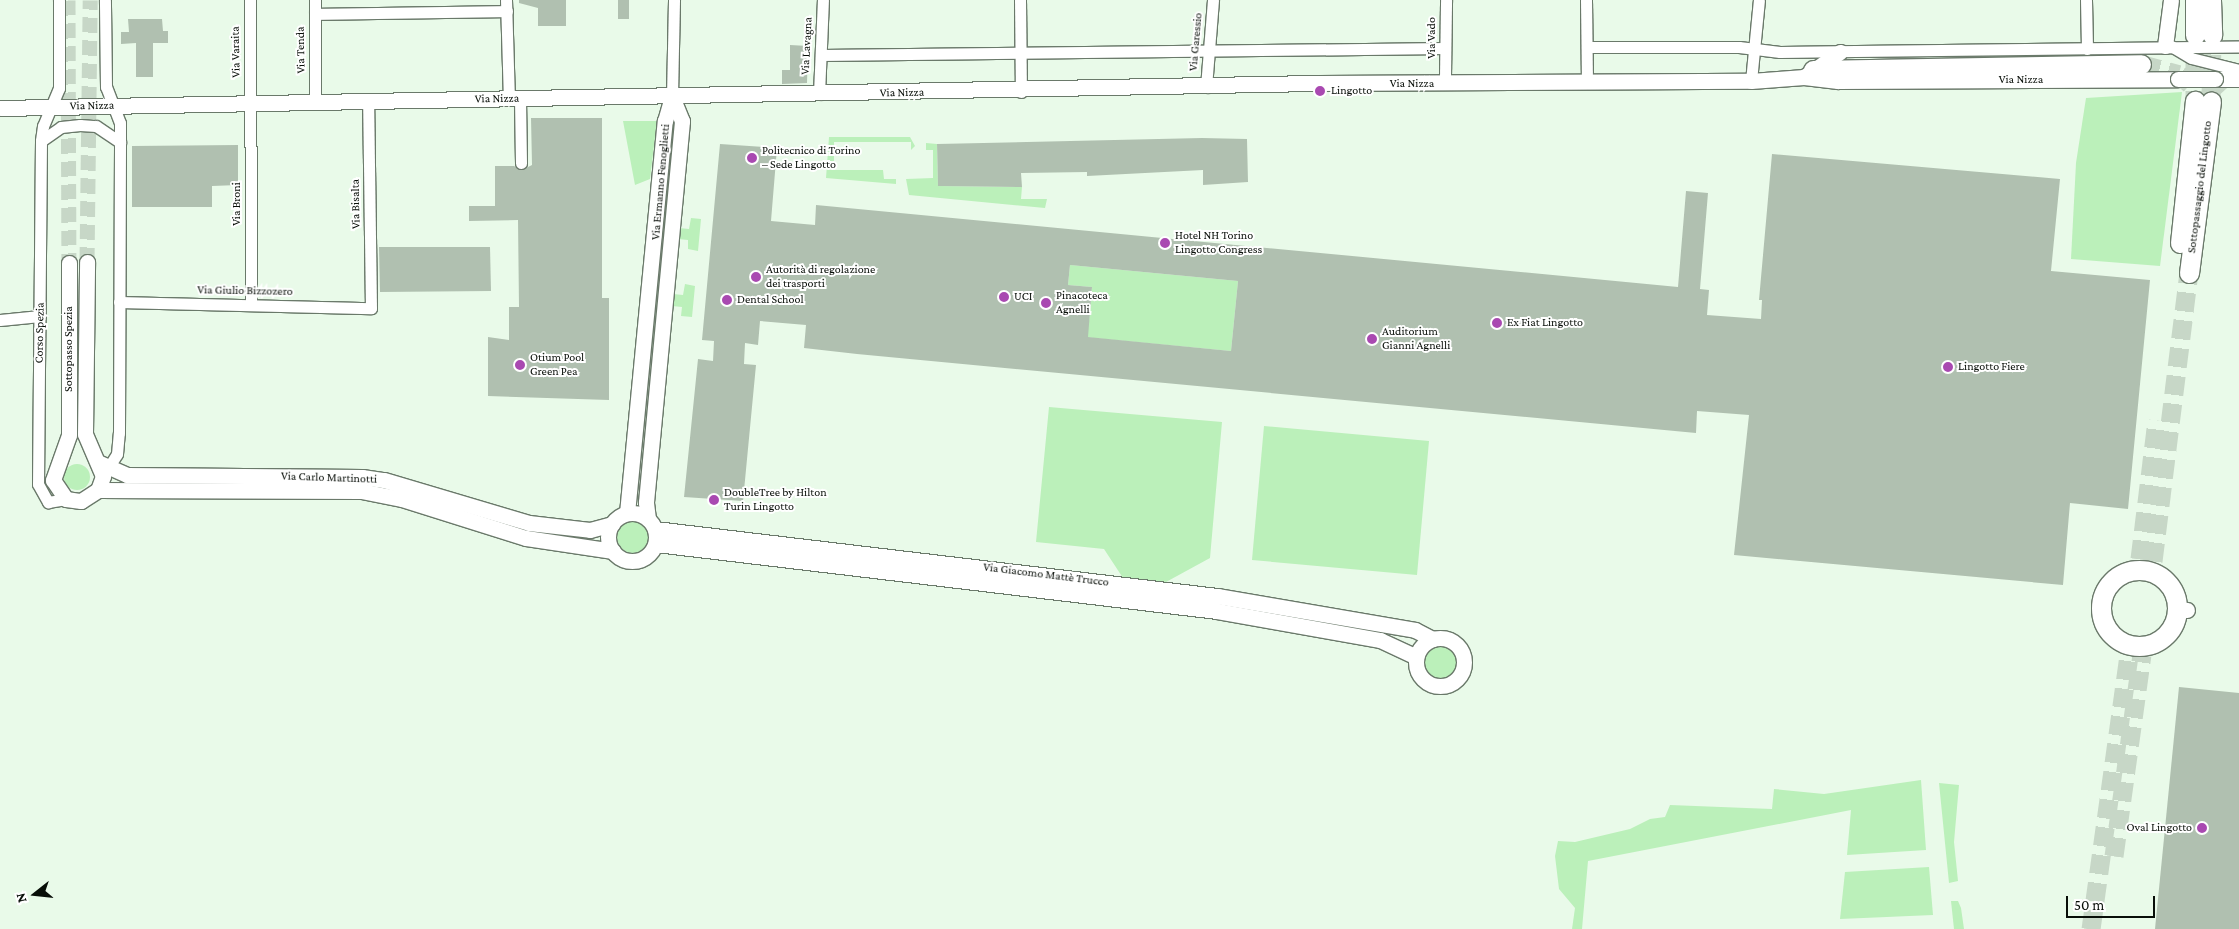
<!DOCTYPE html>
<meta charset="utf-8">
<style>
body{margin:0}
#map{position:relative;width:2239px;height:929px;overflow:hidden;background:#e9fae9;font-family:"Crimson Pro",serif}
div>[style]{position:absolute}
.green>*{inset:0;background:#bbf0ba}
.round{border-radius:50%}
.building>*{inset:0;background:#b0c0b0}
.tertiary-tunnel>*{height:15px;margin-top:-7.5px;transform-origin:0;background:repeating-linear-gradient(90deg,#c7d7c7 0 15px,transparent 0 23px)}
.primary-tunnel>*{height:19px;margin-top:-9.5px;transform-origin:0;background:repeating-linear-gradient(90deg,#c7d7c7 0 19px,transparent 0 28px)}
.roads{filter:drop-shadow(1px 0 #6a796a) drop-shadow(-1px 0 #6a796a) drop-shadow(0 1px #6a796a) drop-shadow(0 -1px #6a796a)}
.minor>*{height:11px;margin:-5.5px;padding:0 5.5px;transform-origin:5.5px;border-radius:5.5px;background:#fff}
.tertiary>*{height:15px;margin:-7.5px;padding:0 7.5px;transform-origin:7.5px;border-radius:7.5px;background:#fff}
.tertiary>.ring{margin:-7.5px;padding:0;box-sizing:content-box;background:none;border:15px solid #fff;border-radius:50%}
.primary>*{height:19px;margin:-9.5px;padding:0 9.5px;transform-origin:9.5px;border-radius:9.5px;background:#fff}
.primary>.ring{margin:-9.5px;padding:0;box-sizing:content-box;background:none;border:19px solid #fff;border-radius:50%}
.bridges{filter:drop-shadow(1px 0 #6a796a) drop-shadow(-1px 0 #6a796a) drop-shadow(0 1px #6a796a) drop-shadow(0 -1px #6a796a)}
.tertiary-bridge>*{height:15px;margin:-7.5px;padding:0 7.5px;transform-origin:7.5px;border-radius:7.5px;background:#fff}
.dots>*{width:14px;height:14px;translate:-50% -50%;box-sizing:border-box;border:2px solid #fff;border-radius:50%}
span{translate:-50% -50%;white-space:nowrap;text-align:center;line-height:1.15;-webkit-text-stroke:4px #fff;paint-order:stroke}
.street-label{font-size:12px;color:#080e08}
.poi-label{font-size:12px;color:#080e08}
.left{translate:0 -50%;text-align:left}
.right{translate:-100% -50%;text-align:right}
.north{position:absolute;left:10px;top:869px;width:50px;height:50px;-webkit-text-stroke:4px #fff;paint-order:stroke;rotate:254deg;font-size:14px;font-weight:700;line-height:20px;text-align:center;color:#080e08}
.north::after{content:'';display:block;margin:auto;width:18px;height:22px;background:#080e08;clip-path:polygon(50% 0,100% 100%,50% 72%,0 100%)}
.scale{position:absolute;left:2066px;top:896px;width:89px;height:22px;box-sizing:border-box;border:2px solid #080e08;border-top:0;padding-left:6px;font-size:15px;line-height:18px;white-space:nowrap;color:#080e08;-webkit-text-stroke:4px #fff;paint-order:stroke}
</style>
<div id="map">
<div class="green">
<i style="clip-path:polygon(2182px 92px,2160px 266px,2071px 259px,2076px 163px,2086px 98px)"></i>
<i style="clip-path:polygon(623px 121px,657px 121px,650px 179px,635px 185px)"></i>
<i style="clip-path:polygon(829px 137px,910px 137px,915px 146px,911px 150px,911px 142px,834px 142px,834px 170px,883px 170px,884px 179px,896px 179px,896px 184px,826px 178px)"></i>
<i style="clip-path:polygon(926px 143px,937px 144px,938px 186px,1022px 187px,1021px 199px,1047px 199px,1045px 208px,909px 195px,906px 179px,933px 178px,933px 150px,926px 150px)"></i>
<i style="clip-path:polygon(691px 218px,701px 219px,698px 251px,688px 249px,688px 240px,678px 239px,679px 228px,689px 229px)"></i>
<i style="clip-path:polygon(1070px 265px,1238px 281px,1231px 351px,1062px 335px,1089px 321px,1092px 287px,1068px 285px)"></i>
<i style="clip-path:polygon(685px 284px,695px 286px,692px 317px,681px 316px,682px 307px,672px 306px,673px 294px,683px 295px)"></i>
<i style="clip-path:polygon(1049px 407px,1222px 422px,1210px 558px,1166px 582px,1123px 578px,1104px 549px,1036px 542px)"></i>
<i style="clip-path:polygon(1264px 426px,1429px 441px,1417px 575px,1252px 560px)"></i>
<i class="round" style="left:64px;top:464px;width:26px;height:26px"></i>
<i class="round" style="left:617px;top:521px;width:32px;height:32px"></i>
<i class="round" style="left:1421px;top:644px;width:36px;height:36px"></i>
<i style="clip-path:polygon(1921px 780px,1926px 850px,1847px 855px,1851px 810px,1588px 861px,1582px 929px,1572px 929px,1575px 908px,1559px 889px,1555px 856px,1558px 841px,1575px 842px,1630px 829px,1650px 819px,1665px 817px,1670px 805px,1772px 809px,1774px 789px,1824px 794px)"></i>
<i style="clip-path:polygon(1939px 783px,1959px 785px,1954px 842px,1958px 881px,1949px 883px)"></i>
<i style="clip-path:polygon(1929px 867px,1933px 915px,1840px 919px,1845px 872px)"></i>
<i style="clip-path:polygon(1951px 901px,1958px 901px,1961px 908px,1964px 929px,1954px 929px)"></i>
</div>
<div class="building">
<i style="clip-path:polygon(519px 0,566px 0,566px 26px,538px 26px,538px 8px,519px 3px)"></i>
<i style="clip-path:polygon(618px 0,629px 0,629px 19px,618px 19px)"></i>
<i style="clip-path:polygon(128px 19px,162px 19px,163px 31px,168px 31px,168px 43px,153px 43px,153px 77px,136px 77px,136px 43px,121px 44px,121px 32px,129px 32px)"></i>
<i style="clip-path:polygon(790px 45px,808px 46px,807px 83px,782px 84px,782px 70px,790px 70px)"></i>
<i style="clip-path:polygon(531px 118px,602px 118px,602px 298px,609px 298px,609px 400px,488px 396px,488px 337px,509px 340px,509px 307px,519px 307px,518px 220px,469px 221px,469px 206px,495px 206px,495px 166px,514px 166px,522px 170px,532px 165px)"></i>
<i style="clip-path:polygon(1202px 138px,1247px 139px,1248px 182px,1203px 185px,1203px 170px,1087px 176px,1087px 172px,1021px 173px,1022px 187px,938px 186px,937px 144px)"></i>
<i style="clip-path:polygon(evenodd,720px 144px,777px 148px,771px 221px,815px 225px,816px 205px,1678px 287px,1686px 191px,1708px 193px,1700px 289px,1709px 290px,1707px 315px,1761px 319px,1762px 300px,1759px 300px,1772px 154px,2060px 179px,2051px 271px,2150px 280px,2128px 509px,2070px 503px,2063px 585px,1734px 555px,1749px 415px,1697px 411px,1696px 433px,857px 354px,804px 348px,806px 325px,760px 321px,758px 345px,745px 343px,744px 364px,756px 365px,743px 501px,684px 497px,698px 359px,713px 361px,714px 341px,702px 340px,720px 144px,1070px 265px,1238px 281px,1231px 351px,1088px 337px,1092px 287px,1068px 285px,1070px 265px)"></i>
<i style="clip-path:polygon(238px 145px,238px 185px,212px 186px,212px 207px,132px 207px,132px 146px)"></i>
<i style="clip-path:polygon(379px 247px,490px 247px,491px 291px,380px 292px)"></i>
<i style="clip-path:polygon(2179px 687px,2239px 693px,2239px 929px,2155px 929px)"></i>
</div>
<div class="tertiary-tunnel">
<i style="left:68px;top:0;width:263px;rotate:89.8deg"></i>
<i style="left:2211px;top:92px;width:28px;rotate:-42deg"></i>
<i style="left:87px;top:262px;width:262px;rotate:-89.3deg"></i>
</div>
<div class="primary-tunnel">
<i style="left:2195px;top:35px;width:66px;rotate:90deg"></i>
<i style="left:2141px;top:64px;width:39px;rotate:15deg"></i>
<i style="left:2179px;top:74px;width:15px;rotate:42deg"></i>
<i style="left:2211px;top:101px;width:66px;rotate:-89.1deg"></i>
<i style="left:2140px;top:559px;width:140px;rotate:-83deg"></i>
<i style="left:2153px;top:561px;width:290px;rotate:-82.9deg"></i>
<i style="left:2114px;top:856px;width:203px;rotate:-82.1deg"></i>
<i style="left:2091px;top:929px;width:278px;rotate:-82.1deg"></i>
</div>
<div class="roads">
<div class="minor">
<i style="left:59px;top:0;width:88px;rotate:90deg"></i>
<i style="left:59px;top:88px;width:41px;rotate:112.8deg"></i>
<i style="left:43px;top:126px;width:15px;rotate:98deg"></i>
<i style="left:41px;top:141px;width:343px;rotate:90.5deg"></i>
<i style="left:38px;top:484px;width:21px;rotate:61deg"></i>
<i style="left:48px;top:502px;width:18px;rotate:-9deg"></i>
<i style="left:250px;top:0;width:305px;rotate:89.8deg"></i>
<i style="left:315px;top:0;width:101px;rotate:90deg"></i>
<i style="left:506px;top:0;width:99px;rotate:88.3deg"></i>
<i style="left:1020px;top:0;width:92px;rotate:89.4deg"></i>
<i style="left:1586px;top:0;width:82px;rotate:89.3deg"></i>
<i style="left:2086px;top:0;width:49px;rotate:88.8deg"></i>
<i style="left:315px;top:14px;width:192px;rotate:-0.9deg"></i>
<i style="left:2171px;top:46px;width:23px;rotate:31deg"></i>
<i style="left:2191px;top:58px;width:49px;rotate:14deg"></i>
<i style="left:1587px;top:47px;width:152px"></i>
<i style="left:1739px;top:47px;width:41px;rotate:7deg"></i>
<i style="left:1780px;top:52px;width:459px;rotate:-0.7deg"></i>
<i style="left:821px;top:55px;width:624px;rotate:-0.64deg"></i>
<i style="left:1445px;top:76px;width:76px;rotate:-89.2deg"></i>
<i style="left:1751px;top:81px;width:81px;rotate:-84.4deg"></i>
<i style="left:1206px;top:87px;width:87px;rotate:-85.4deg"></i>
<i style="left:819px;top:94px;width:94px;rotate:-87.6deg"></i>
<i style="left:672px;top:96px;width:96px;rotate:-88.8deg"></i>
<i style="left:520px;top:99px;width:64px;rotate:89.1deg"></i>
<i style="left:41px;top:141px;width:24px;rotate:-35deg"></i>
<i style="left:61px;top:127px;width:19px;rotate:-6deg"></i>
<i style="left:80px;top:125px;width:16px;rotate:4deg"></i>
<i style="left:96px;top:126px;width:29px;rotate:34deg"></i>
<i style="left:119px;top:302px;width:252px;rotate:1.4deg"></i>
<i style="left:371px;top:308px;width:207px;rotate:-90.8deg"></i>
<i style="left:0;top:320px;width:40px;rotate:-5.7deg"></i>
<i style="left:105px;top:473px;width:22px;rotate:-58deg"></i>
<i style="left:117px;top:454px;width:21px;rotate:-85deg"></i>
<i style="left:119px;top:433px;width:291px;rotate:-89.8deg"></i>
<i style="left:120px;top:142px;width:19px;rotate:-90deg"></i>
<i style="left:120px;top:123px;width:39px;rotate:-111deg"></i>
<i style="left:106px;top:87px;width:87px;rotate:-90.7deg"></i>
</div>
<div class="tertiary">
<i style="left:2165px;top:46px;width:46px;rotate:-82.6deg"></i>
<i style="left:1804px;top:77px;width:34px;rotate:7deg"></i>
<i style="left:1838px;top:81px;width:340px;rotate:-0.3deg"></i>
<i style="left:2215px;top:79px;width:24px"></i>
<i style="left:0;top:108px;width:1319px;rotate:-1.09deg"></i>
<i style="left:1319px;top:83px;width:432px;rotate:-0.3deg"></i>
<i style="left:1751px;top:81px;width:53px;rotate:-4.3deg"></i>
<i style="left:1804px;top:77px;width:44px;rotate:-34.8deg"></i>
<i style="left:69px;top:263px;width:172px;rotate:90deg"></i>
<i style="left:69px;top:435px;width:48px;rotate:109.6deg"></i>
<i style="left:53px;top:480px;width:23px;rotate:56deg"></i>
<i style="left:66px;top:499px;width:15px;rotate:8deg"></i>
<i style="left:81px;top:501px;width:20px;rotate:-33deg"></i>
<i style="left:98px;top:490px;width:15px;rotate:-70deg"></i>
<i style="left:103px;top:476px;width:46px;rotate:-113.2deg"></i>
<i style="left:85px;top:434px;width:172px;rotate:-89.3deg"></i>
<i style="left:100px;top:463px;width:30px;rotate:24deg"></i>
<i style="left:127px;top:475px;width:235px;rotate:0.5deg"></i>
<i style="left:362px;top:477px;width:22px;rotate:8deg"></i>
<i style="left:384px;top:480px;width:151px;rotate:16.5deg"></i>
<i style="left:529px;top:523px;width:61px;rotate:6.5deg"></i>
<i style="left:590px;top:530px;width:23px;rotate:-15deg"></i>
<i style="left:98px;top:490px;width:263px;rotate:0.2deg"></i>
<i style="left:361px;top:491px;width:42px;rotate:11deg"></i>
<i style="left:402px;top:499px;width:130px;rotate:17.5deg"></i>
<i style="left:526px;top:538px;width:88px;rotate:8.5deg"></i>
<i class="ring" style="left:608px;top:513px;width:33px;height:33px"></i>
<i style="left:627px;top:513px;width:394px;rotate:-84.5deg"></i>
<i style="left:665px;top:121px;width:26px;rotate:-74deg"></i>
<i style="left:648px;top:519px;width:17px;rotate:-97deg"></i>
<i style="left:646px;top:502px;width:383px;rotate:-84.6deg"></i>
<i style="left:682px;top:121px;width:27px;rotate:-112deg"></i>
<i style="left:655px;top:529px;width:566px;rotate:6.8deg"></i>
<i style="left:1217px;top:596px;width:201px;rotate:9.7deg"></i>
<i style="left:1415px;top:630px;width:20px;rotate:27deg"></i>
<i style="left:656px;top:544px;width:565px;rotate:6.81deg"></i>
<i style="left:1217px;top:611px;width:166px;rotate:10.1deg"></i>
<i style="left:1380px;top:640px;width:40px;rotate:25deg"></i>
<i style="left:2177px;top:609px;width:10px;rotate:6deg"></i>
<i class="ring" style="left:1416px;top:638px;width:33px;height:33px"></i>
</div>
<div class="primary">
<i style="left:2211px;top:0;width:35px;rotate:88deg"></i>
<i style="left:2195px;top:35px;width:35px;rotate:-90deg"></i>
<i style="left:1813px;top:70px;width:328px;rotate:-1deg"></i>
<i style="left:2180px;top:243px;width:143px;rotate:-84deg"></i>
<i style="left:2189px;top:273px;width:173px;rotate:-82.7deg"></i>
<i class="ring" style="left:2101px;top:570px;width:57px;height:57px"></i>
</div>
</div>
<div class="bridges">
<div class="tertiary-bridge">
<i style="left:2178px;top:79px;width:37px"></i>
</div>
</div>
<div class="dots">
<i style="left:1320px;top:91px;background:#a949b1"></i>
<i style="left:752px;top:158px;background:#a949b1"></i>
<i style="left:1165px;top:243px;background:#a949b1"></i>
<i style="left:756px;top:277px;background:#a949b1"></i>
<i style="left:1004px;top:297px;background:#a949b1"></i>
<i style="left:727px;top:300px;background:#a949b1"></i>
<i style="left:1046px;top:303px;background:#a949b1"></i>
<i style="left:1497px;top:323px;background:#a949b1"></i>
<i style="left:1372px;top:339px;background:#a949b1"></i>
<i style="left:520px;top:365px;background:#a949b1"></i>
<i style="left:1948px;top:367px;background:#a949b1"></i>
<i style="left:714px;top:500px;background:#a949b1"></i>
<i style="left:2202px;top:828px;background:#a949b1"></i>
</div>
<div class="street-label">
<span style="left:1432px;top:38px;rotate:-90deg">Via Vado</span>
<span style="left:1196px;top:42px;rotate:-85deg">Via Garessio</span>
<span style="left:807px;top:46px;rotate:-87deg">Via Lavagna</span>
<span style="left:301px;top:50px;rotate:-91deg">Via Tenda</span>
<span style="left:236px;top:52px;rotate:-91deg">Via Varaita</span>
<span style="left:2021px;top:80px">Via Nizza</span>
<span style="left:1412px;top:84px">Via Nizza</span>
<span style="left:902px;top:93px;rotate:-1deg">Via Nizza</span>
<span style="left:497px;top:99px;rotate:-1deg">Via Nizza</span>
<span style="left:92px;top:106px;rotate:-1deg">Via Nizza</span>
<span style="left:661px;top:182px;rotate:-85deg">Via Ermanno Fenoglietti</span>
<span style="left:2200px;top:187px;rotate:-83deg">Sottopassaggio del Lingotto</span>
<span style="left:237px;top:204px;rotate:-90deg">Via Broni</span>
<span style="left:356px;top:204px;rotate:-91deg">Via Bisalta</span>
<span style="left:245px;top:291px;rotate:1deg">Via Giulio Bizzozero</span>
<span style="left:40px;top:333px;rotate:-89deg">Corso Spezia</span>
<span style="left:69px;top:349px;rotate:-90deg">Sottopasso Spezia</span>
<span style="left:329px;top:478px;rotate:2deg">Via Carlo Martinotti</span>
<span style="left:1046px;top:575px;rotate:7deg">Via Giacomo Mattè Trucco</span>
</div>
<div class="poi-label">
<span class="left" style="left:1331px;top:91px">Lingotto</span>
<span class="left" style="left:762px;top:158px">Politecnico di Torino<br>– Sede Lingotto</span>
<span class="left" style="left:1175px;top:243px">Hotel NH Torino<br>Lingotto Congress</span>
<span class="left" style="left:766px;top:277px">Autorità di regolazione<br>dei trasporti</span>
<span class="left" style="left:1056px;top:303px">Pinacoteca<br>Agnelli</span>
<span class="left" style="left:1014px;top:297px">UCI</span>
<span class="left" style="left:737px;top:300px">Dental School</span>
<span class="left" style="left:1507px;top:323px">Ex Fiat Lingotto</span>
<span class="left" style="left:1382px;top:339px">Auditorium<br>Gianni Agnelli</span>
<span class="left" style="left:530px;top:365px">Otium Pool<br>Green Pea</span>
<span class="left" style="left:1958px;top:367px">Lingotto Fiere</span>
<span class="left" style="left:724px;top:500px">DoubleTree by Hilton<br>Turin Lingotto</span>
<span class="right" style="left:2192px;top:828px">Oval Lingotto</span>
</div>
<div class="north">N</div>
<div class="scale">50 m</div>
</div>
